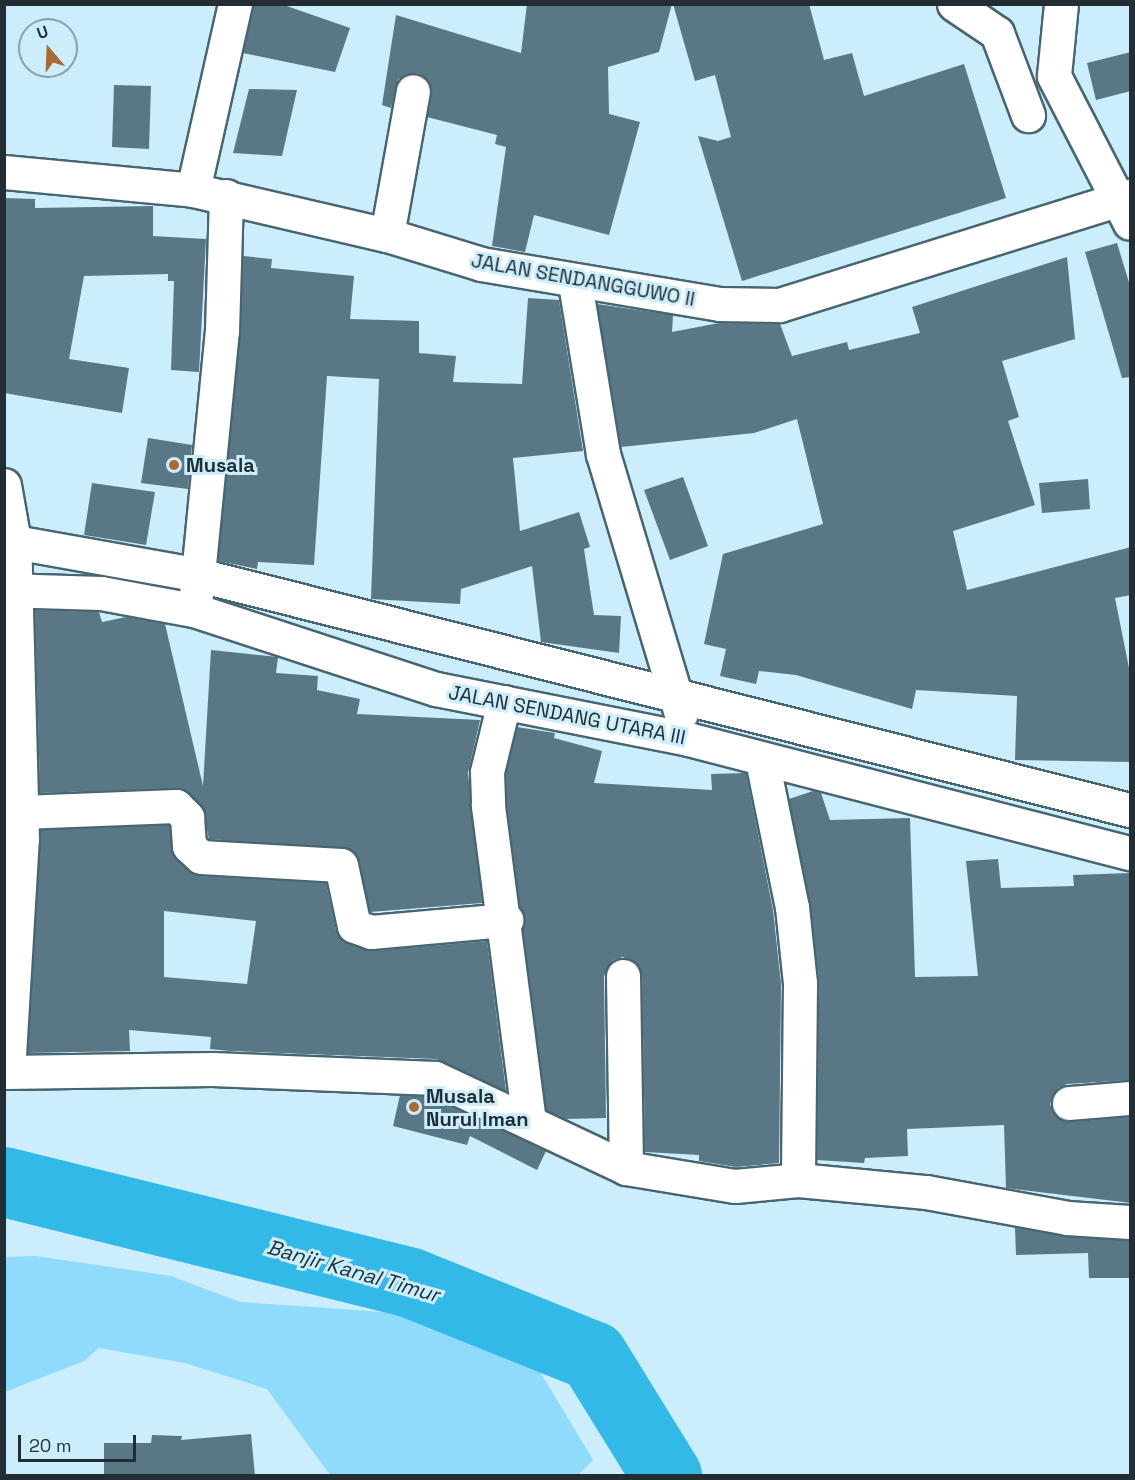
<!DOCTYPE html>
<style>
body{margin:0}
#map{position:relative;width:1135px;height:1480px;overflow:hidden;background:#ccedfc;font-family:"Space Grotesk",sans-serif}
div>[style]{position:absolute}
.green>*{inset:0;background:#8edbfc}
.river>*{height:70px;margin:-35px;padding:0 35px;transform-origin:35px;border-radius:35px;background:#32b9e8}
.building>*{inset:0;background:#597784}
.roads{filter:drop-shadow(2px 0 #486572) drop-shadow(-2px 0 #486572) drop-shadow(0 2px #486572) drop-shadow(0 -2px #486572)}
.minor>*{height:33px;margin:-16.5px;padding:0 16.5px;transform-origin:16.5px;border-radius:16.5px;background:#fff}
.dots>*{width:16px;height:16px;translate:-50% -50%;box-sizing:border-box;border:3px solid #ccedfc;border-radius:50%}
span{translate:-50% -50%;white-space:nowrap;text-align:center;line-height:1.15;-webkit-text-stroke:6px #ccedfc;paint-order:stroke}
.street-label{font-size:20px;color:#222e34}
.poi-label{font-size:20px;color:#222e34;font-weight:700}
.left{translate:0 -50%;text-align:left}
.water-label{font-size:21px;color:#1c313a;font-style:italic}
.frame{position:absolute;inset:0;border:6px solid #222e34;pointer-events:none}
.north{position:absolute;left:18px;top:18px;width:60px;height:60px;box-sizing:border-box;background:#ccedfc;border:2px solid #88a1ac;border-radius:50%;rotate:341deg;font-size:16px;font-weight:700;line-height:24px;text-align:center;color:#222e34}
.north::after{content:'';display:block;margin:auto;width:21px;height:27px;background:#ab6a34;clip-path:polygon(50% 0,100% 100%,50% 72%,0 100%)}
.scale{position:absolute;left:18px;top:1435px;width:118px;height:27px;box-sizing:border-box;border:3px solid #222e34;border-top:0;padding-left:8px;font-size:18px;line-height:21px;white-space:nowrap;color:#222e34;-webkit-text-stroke:4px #ccedfc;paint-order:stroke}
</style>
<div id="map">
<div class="green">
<i style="clip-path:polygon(36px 1256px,171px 1276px,240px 1302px,482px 1319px,513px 1338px,536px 1365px,593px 1460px,578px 1475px,330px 1475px,267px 1389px,185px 1363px,99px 1348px,84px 1361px,5px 1392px,5px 1257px)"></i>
</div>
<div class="river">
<i style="left:4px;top:1182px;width:419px;rotate:13.9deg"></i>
<i style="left:411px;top:1283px;width:196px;rotate:21.9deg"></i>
<i style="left:593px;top:1356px;width:141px;rotate:58.3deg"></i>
</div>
<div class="building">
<i style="clip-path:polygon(253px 4px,281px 4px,350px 28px,335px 72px,243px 53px)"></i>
<i style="clip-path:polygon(527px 4px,672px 4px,659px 52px,608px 67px,609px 114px,640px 122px,609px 235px,534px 215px,525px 252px,492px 246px,506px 147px,495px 144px,497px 135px,427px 117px,431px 85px,417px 73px,398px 79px,391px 108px,382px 105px,396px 15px,521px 53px)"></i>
<i style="clip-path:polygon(673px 4px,809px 4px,824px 60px,852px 53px,864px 96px,964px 64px,1006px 198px,742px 281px,698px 136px,718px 141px,731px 137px,715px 75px,695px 81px)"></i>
<i style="clip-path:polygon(1131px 52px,1131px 91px,1096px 100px,1087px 63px)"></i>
<i style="clip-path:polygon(114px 85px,151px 86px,149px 149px,112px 147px)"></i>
<i style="clip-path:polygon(249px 89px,297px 90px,282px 156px,233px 153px)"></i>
<i style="clip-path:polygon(4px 198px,35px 199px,35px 208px,153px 206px,153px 236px,206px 239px,199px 372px,171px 370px,174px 281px,168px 281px,168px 274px,84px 276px,69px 359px,129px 368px,122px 413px,4px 393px)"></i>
<i style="clip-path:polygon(1117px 243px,1131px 289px,1131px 377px,1122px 378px,1085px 252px)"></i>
<i style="clip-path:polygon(243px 256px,272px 259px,271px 268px,354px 276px,350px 319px,419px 321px,419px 353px,456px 356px,453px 382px,522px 384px,528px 298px,559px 300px,583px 451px,513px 458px,520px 531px,579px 512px,590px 547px,584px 549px,594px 615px,621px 616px,619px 653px,541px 642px,532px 566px,461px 589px,460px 604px,371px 599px,379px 379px,327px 376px,314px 565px,258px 562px,257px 569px,218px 561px)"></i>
<i style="clip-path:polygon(1067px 257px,1075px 339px,1002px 361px,1019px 417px,1008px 421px,1035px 505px,953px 531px,967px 590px,1131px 547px,1131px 595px,1115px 598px,1131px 678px,1131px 762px,1015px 760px,1017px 696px,916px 690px,912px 709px,796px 675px,759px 671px,756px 684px,720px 676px,726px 649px,704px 644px,723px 554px,823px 524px,797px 419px,754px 433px,621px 447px,597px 304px,673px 315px,672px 332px,719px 323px,780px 324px,792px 356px,847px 342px,849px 350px,920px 333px,912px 307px)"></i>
<i style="clip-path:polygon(148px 438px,192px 445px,188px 489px,141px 483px)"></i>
<i style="clip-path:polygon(683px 477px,708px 546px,670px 560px,644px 490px)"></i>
<i style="clip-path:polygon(1088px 479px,1090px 509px,1042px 513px,1039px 483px)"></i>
<i style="clip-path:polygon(92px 483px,155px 492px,146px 545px,84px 535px)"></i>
<i style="clip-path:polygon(35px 610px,99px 612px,102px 622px,126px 617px,165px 624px,203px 786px,211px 650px,278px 657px,276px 673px,318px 676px,317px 690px,360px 699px,357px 714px,480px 720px,468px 773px,482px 903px,370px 912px,353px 850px,209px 839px,201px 804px,182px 788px,40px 793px)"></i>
<i style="clip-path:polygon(517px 727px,555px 733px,554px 738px,602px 751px,594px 783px,712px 790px,711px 774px,746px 773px,773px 910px,781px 984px,779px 1163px,736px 1167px,699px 1161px,699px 1155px,645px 1152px,642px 976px,639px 966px,623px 957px,613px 960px,604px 976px,606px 1118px,565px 1119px,546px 1110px,507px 805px,506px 774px)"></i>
<i style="clip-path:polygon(813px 791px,821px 793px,830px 820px,910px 818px,915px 977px,978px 976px,966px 861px,998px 859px,1001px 888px,1074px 886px,1073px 875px,1131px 873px,1131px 1080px,1067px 1084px,1058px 1088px,1050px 1104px,1054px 1114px,1070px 1122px,1131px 1117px,1131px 1203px,1006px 1188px,1004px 1125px,907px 1129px,908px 1156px,865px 1158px,864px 1163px,817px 1160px,819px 981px,810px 903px,789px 799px)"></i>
<i style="clip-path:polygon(evenodd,169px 825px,176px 859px,199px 876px,326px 883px,336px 930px,348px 944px,373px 951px,487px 941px,506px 1091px,436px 1059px,230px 1051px,210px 1049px,211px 1037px,129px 1030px,130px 1051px,28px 1053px,41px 830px,169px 825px,164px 911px,256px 921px,247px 984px,164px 977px,164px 911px)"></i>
<i style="clip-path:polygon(400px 1095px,430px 1097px,546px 1151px,537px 1170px,470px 1136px,467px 1145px,393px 1126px)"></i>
<i style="clip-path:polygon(1015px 1228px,1131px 1240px,1131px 1278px,1089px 1278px,1088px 1253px,1016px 1255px)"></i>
<i style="clip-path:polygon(251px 1434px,255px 1476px,104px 1476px,104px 1443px,151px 1443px,152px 1435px,182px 1436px,181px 1440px)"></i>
</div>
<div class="roads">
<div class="minor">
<i style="left:954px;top:4px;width:52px;rotate:34deg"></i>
<i style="left:997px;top:33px;width:88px;rotate:69.3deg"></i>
<i style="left:1061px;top:4px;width:72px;rotate:95.6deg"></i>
<i style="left:1054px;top:76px;width:165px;rotate:62.7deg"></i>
<i style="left:4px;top:172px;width:190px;rotate:5.4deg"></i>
<i style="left:193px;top:190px;width:199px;rotate:13.1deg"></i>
<i style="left:387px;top:235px;width:98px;rotate:17.1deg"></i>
<i style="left:481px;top:264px;width:242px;rotate:9.5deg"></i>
<i style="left:720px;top:304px;width:59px;rotate:1deg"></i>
<i style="left:779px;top:305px;width:368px;rotate:-17.3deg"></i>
<i style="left:193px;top:190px;width:191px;rotate:-77.3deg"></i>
<i style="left:387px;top:235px;width:146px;rotate:-79.8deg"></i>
<i style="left:575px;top:283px;width:173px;rotate:80.7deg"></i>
<i style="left:603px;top:454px;width:271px;rotate:73.3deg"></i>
<i style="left:4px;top:485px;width:58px;rotate:80deg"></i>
<i style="left:4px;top:590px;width:97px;rotate:1.8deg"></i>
<i style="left:101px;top:593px;width:95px;rotate:10.4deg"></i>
<i style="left:194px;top:610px;width:255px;rotate:18.1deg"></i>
<i style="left:436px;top:689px;width:257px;rotate:11.2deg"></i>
<i style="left:688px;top:739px;width:456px;rotate:14.5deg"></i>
<i style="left:196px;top:595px;width:265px;rotate:-84.4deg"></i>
<i style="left:222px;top:331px;width:135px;rotate:-88.3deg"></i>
<i style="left:504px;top:702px;width:72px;rotate:103.7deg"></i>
<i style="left:487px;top:772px;width:34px;rotate:88deg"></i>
<i style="left:488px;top:806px;width:318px;rotate:82.6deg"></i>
<i style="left:762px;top:760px;width:150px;rotate:78.5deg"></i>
<i style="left:792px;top:907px;width:76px;rotate:84deg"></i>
<i style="left:800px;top:983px;width:197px;rotate:90.6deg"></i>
<i style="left:21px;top:812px;width:155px;rotate:-2.2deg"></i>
<i style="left:176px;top:806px;width:16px;rotate:45deg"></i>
<i style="left:187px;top:817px;width:29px;rotate:86deg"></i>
<i style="left:189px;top:846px;width:16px;rotate:43deg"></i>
<i style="left:201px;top:857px;width:140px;rotate:3.3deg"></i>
<i style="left:341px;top:865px;width:62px;rotate:78deg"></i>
<i style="left:354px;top:926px;width:18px;rotate:19deg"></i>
<i style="left:371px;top:932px;width:136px;rotate:-5.1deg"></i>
<i style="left:623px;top:976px;width:192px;rotate:89.1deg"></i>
<i style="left:4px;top:1072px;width:208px;rotate:-0.8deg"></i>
<i style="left:212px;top:1069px;width:223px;rotate:2.3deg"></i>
<i style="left:435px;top:1078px;width:211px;rotate:25.2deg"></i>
<i style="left:626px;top:1168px;width:110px;rotate:9.4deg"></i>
<i style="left:735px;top:1186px;width:63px;rotate:-5.4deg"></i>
<i style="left:798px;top:1180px;width:129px;rotate:5.4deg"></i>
<i style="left:926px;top:1192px;width:143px;rotate:10.4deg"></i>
<i style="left:1067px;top:1218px;width:63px;rotate:3.6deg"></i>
<i style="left:8px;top:1072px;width:233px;rotate:-86.6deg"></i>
<i style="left:22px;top:839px;width:297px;rotate:-91.5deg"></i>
<i style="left:14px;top:542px;width:188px;rotate:10.1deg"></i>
<i style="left:199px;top:575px;width:960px;rotate:14.17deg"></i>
<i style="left:1069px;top:1103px;width:61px;rotate:-4.7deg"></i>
</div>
</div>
<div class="dots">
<i style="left:174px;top:465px;background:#ab6a34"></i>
<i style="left:414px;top:1107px;background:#ab6a34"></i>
</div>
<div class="street-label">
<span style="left:583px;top:280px;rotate:10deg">JALAN SENDANGGUWO II</span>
<span style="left:567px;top:715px;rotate:11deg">JALAN SENDANG UTARA III</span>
</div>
<div class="poi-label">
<span class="left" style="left:186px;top:465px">Musala</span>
<span class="left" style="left:426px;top:1108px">Musala<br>Nurul Iman</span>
</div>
<div class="water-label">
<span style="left:353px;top:1271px;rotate:16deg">Banjir Kanal Timur</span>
</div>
<div class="frame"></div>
<div class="north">U</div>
<div class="scale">20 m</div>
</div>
